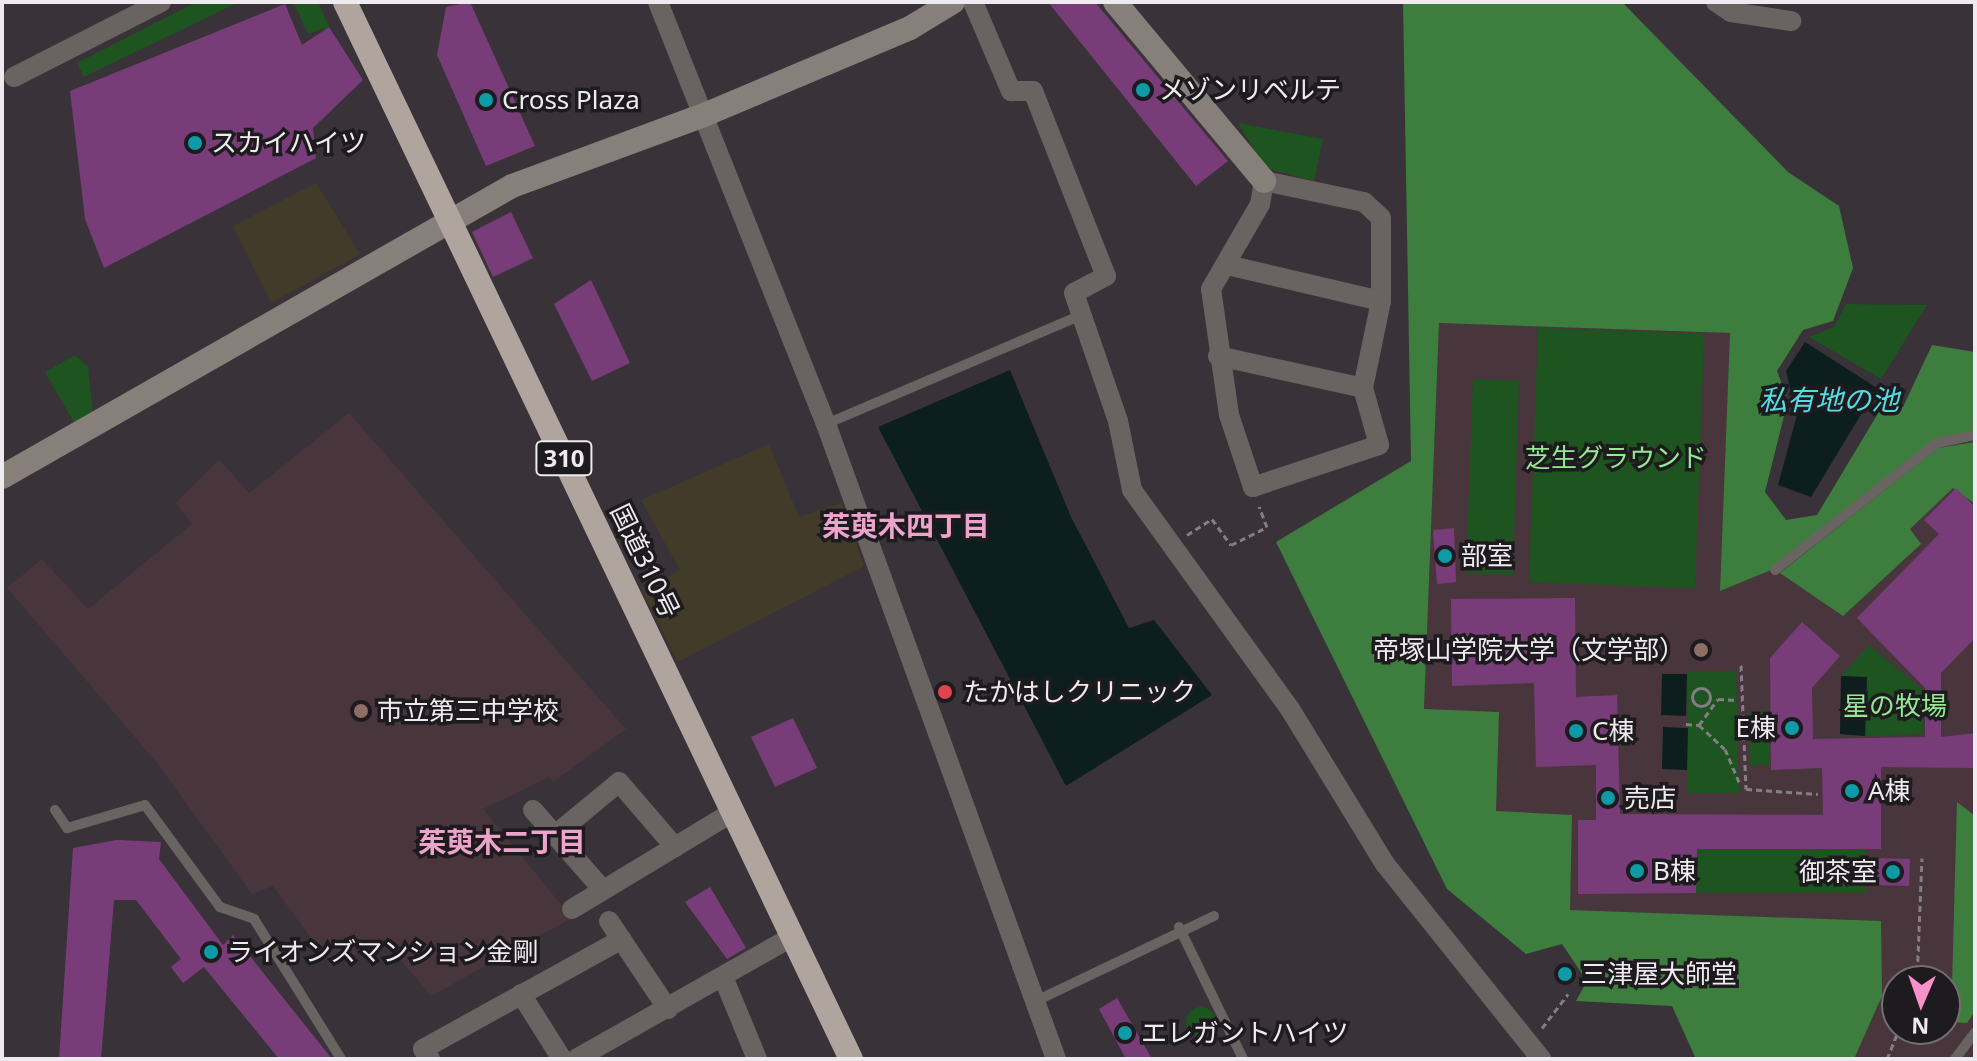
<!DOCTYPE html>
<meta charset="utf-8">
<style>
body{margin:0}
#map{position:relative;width:1977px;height:1061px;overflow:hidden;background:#393239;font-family:"Noto Sans","Noto Sans JP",sans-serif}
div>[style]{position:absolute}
.commercial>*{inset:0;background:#423b2a}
.education>*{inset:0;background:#49363d}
.green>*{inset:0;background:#1d5420}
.round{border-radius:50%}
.forest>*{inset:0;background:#3d7e3f}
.water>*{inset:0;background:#0d1e1f}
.building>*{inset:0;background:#783d79}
.path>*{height:3px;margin-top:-1.5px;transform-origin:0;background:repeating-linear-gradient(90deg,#847e84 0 6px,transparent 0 10px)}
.path>.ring{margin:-1.5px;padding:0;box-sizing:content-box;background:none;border:3px solid #847e84;border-radius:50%}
.lane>*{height:10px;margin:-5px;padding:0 5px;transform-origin:5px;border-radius:5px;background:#696461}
.street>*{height:20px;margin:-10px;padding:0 10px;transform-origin:10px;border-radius:10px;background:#696461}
.secondary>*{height:24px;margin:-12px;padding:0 12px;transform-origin:12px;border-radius:12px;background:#867f7a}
.highway>*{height:24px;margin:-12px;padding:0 12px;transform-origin:12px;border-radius:12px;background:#b0a59e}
.dots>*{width:22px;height:22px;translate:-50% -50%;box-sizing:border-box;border:4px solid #1e1b1e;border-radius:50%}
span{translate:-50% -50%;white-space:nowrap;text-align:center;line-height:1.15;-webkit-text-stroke:7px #1e1b1e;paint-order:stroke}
.shield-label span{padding:2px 6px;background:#1e1b1e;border:2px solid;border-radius:6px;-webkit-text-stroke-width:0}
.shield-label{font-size:24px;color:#efeaef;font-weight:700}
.poi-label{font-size:26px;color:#efeaef}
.left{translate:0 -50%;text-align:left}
.right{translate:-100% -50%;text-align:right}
.park-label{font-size:26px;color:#93ea93}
.street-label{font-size:26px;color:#efeaef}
.water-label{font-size:28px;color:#55dce3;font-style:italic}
.neighbourhood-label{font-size:28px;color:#eda4cc;font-weight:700}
.frame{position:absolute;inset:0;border:4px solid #efeaef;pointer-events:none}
.north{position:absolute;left:1881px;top:965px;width:80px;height:80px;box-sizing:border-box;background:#1e1b1e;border:2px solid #726e72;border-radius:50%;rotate:182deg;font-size:22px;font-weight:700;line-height:32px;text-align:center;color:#efeaef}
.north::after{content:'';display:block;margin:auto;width:28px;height:36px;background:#f890cc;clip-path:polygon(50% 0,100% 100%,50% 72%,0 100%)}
</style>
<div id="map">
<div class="commercial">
<i style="clip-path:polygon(316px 183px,360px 254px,271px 303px,233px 226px)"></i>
<i style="clip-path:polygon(769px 444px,799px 517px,842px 502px,864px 566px,678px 662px,641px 589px,680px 570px,641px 500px)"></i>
</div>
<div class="education">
<i style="clip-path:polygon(evenodd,1439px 323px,1730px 333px,1720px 591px,1776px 568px,1937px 443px,1975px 435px,1975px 1059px,1854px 1059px,1881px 921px,1570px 910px,1496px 811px,1424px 709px,1439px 323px,1897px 981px,1945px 981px,1945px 1029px,1897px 1029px,1897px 981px)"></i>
<i style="clip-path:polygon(349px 413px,626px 729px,553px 782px,549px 777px,483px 809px,572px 918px,431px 996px,383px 939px,332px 967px,273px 886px,252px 894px,157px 763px,7px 588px,42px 559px,88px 609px,192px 524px,176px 503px,219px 459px,249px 493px)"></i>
</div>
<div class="green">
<i style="clip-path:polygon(196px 2px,239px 2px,84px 77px,77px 63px)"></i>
<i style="clip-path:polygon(293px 2px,318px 2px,329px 27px,308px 34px)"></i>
<i style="clip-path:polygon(1238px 123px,1323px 139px,1314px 181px,1265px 168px)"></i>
<i style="clip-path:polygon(1846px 304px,1927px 305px,1881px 379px,1809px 337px,1834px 327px)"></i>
<i style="clip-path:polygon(1538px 328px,1704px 334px,1695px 588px,1529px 582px)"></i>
<i style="clip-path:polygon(75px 355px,88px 367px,94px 423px,74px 423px,45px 372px)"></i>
<i style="clip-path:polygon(1473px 379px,1519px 381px,1513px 575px,1466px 573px)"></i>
<i style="clip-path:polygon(1869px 645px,1923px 690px,1923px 734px,1865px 736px,1867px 677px,1841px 676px)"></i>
<i style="clip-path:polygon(1688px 671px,1736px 671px,1739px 793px,1688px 793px)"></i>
<i style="clip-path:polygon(1749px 711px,1769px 712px,1770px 765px,1750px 765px)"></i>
<i style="clip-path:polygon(1697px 849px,1865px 849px,1866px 893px,1696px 893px)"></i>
<i class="round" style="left:1186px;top:1007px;width:30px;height:30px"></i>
</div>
<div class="forest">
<i style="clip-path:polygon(1403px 2px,1622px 2px,1788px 172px,1839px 206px,1853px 268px,1833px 321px,1803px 330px,1777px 371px,1788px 400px,1765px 492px,1786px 520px,1817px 515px,1883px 405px,1903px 407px,1932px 345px,1975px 352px,1975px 435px,1937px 443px,1776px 568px,1720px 591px,1730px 333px,1439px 323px,1424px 709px,1499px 712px,1496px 811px,1572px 815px,1570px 910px,1881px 921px,1882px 996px,1854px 1059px,1696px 1059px,1672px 1006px,1576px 1001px,1587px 981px,1562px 944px,1526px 954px,1447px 889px,1276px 542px,1411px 461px)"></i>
<i style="clip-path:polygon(1975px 442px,1975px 504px,1953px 488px,1910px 529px,1921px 544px,1843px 616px,1780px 573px,1938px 448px)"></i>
<i style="clip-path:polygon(1957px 802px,1975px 816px,1975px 1011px,1967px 1023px,1951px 1022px)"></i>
</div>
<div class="water">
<i style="clip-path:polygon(1805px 342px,1877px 388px,1811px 497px,1778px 485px,1797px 415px,1786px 371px)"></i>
<i style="clip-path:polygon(1010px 370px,1071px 517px,1129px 628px,1154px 620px,1212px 695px,1066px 786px,878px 427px)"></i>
<i style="clip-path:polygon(1662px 674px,1687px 674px,1686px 716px,1661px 715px)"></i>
<i style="clip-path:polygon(1841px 676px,1867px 677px,1865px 736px,1840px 734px)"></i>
<i style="clip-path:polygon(1663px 727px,1688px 728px,1687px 770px,1662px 769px)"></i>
</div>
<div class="building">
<i style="clip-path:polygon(470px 2px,535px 146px,486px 166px,437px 55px,446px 7px)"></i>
<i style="clip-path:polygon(1048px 2px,1095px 2px,1228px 161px,1196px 186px)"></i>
<i style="clip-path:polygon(285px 4px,302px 45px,329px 27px,363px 80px,313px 128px,316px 158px,104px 268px,85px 219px,70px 91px)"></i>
<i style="clip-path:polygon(511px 212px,533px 258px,493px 277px,472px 232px)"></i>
<i style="clip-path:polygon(591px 280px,630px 363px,592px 381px,554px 304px)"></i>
<i style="clip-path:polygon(1956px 488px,1975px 507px,1975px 638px,1941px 673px,1941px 737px,1975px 733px,1975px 768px,1881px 767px,1881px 849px,1697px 849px,1696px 893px,1578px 894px,1578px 820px,1596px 820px,1596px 765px,1536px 767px,1534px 683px,1452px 686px,1451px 599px,1575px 598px,1576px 697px,1617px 695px,1620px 814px,1823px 815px,1822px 768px,1771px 770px,1770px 658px,1802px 622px,1840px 656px,1812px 688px,1813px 739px,1925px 737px,1925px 688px,1857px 618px,1939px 534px,1924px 520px)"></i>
<i style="clip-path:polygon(1454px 528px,1456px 582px,1437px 584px,1433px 530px)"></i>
<i style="clip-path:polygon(793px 718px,817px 768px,775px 787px,751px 737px)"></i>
<i style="clip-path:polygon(117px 840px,161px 842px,159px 859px,223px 945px,233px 935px,332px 1059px,279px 1059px,204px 967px,183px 983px,171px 967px,181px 959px,136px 900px,114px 900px,101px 1059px,59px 1059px,73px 848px)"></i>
<i style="clip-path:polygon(1878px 858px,1910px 859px,1909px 886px,1877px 885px)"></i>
<i style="clip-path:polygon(710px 887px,746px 948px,727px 959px,685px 902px)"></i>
<i style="clip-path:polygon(1117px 998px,1152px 1059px,1126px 1059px,1099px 1009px)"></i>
</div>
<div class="path">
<i style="left:1187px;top:535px;width:30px;rotate:-33deg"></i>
<i style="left:1212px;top:519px;width:32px;rotate:54deg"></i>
<i style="left:1231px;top:545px;width:40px;rotate:-26.6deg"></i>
<i style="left:1267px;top:527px;width:22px;rotate:-111deg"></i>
<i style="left:1741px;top:665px;width:124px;rotate:87.7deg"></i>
<i style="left:1746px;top:789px;width:72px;rotate:4deg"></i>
<i class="ring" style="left:1692px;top:688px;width:15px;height:15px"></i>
<i style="left:1686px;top:724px;width:13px;rotate:4deg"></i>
<i style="left:1699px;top:725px;width:32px;rotate:-54deg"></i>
<i style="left:1718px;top:699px;width:19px;rotate:3deg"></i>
<i style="left:1699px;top:725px;width:35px;rotate:43deg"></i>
<i style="left:1725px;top:749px;width:36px;rotate:67deg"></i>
<i style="left:1917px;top:981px;width:123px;rotate:-87.7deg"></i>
<i style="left:1542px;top:1028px;width:43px;rotate:-52.6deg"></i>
<i style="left:1887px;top:1059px;width:32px;rotate:-68deg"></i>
</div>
<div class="lane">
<i style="left:826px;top:424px;width:278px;rotate:-23.1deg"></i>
<i style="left:1775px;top:570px;width:206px;rotate:-38.1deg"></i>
<i style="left:1937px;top:443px;width:39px;rotate:-12deg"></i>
<i style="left:55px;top:810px;width:22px;rotate:56deg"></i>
<i style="left:67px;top:828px;width:81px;rotate:-16.4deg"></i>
<i style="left:145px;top:805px;width:127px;rotate:53.7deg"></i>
<i style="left:220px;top:907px;width:36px;rotate:19deg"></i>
<i style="left:254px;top:919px;width:165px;rotate:58.1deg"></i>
<i style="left:1179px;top:927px;width:147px;rotate:64.1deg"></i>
<i style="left:1038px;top:1000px;width:195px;rotate:-25.5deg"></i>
<i style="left:1955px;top:1059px;width:34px;rotate:-53deg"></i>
</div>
<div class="street">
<i style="left:658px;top:2px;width:454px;rotate:68.3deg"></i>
<i style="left:826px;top:424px;width:675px;rotate:70.09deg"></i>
<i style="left:973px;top:2px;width:97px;rotate:66.9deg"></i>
<i style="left:1011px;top:91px;width:22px"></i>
<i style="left:1033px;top:91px;width:199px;rotate:68.5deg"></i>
<i style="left:1106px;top:276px;width:36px;rotate:152deg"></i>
<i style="left:1074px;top:293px;width:135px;rotate:71deg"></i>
<i style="left:1118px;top:421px;width:70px;rotate:78.5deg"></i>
<i style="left:1132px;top:490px;width:270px;rotate:54.2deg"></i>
<i style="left:1290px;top:709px;width:182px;rotate:58.5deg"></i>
<i style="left:1385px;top:864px;width:250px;rotate:51.3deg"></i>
<i style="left:1716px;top:2px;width:18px;rotate:34deg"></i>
<i style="left:1731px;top:12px;width:61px;rotate:8.5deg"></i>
<i style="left:14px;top:77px;width:165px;rotate:-27deg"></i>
<i style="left:1264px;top:181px;width:102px;rotate:11.9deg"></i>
<i style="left:1364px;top:202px;width:23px;rotate:43deg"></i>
<i style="left:1381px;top:218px;width:83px;rotate:90deg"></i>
<i style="left:1381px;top:301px;width:89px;rotate:101.7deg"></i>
<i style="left:1363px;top:388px;width:59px;rotate:74.3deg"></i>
<i style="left:1379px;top:445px;width:133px;rotate:161.6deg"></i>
<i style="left:1253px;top:487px;width:76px;rotate:-108.4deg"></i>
<i style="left:1229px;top:415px;width:127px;rotate:-98.1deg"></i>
<i style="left:1211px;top:289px;width:98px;rotate:-60deg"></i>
<i style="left:1260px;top:204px;width:23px;rotate:-80deg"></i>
<i style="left:1227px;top:265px;width:158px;rotate:13.2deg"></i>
<i style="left:1218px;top:356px;width:148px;rotate:12.4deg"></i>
<i style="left:533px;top:810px;width:106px;rotate:48.8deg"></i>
<i style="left:555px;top:835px;width:83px;rotate:-39.6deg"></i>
<i style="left:619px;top:782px;width:86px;rotate:49.3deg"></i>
<i style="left:572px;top:909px;width:188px;rotate:-31.1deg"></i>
<i style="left:609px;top:921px;width:106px;rotate:56.2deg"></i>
<i style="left:724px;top:979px;width:87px;rotate:67.6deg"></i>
<i style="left:521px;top:994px;width:77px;rotate:57.8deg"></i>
<i style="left:430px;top:1059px;width:12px;rotate:-125deg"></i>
<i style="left:423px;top:1049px;width:227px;rotate:-28.9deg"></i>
<i style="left:576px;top:1059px;width:249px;rotate:-29.5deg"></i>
</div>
<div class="secondary">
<i style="left:1115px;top:2px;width:233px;rotate:50.2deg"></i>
<i style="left:2px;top:477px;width:587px;rotate:-29.71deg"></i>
<i style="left:512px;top:186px;width:205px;rotate:-20.3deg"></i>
<i style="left:704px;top:115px;width:224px;rotate:-22.9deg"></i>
<i style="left:910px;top:28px;width:50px;rotate:-31.2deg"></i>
</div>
<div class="highway">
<i style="left:345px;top:2px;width:1172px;rotate:64.42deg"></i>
</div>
<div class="dots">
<i style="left:1143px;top:90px;background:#0f9aa8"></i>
<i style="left:486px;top:100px;background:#0f9aa8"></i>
<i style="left:195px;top:143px;background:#0f9aa8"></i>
<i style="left:1445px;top:556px;background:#0f9aa8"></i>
<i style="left:1701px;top:650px;background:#8d6e63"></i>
<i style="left:945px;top:692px;background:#e0444e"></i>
<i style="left:361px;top:711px;background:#8d6e63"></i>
<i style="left:1792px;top:728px;background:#0f9aa8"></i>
<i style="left:1576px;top:731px;background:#0f9aa8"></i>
<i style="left:1852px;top:791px;background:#0f9aa8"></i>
<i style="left:1608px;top:798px;background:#0f9aa8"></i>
<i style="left:1637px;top:871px;background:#0f9aa8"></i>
<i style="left:1893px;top:872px;background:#0f9aa8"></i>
<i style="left:211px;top:952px;background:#0f9aa8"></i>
<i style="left:1565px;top:974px;background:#0f9aa8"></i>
<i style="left:1125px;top:1033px;background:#0f9aa8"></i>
</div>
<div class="shield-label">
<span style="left:564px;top:458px">310</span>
</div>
<div class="poi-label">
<span class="left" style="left:1159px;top:90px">メゾンリベルテ</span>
<span class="left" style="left:502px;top:100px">Cross Plaza</span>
<span class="left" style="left:211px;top:143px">スカイハイツ</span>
<span class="left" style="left:1461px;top:556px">部室</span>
<span class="right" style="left:1685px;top:650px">帝塚山学院大学（文学部）</span>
<span class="left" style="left:963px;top:692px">たかはしクリニック</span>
<span class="left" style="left:377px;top:711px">市立第三中学校</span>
<span class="right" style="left:1776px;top:728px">E棟</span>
<span class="left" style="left:1592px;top:731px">C棟</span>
<span class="left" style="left:1868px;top:791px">A棟</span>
<span class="left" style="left:1624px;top:798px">売店</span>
<span class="left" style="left:1653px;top:871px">B棟</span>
<span class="right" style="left:1877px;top:872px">御茶室</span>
<span class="left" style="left:227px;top:952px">ライオンズマンション金剛</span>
<span class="left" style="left:1581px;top:974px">三津屋大師堂</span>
<span class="left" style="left:1141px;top:1033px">エレガントハイツ</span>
</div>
<div class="park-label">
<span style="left:1616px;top:458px">芝生グラウンド</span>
<span style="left:1895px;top:706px">星の牧場</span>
</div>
<div class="street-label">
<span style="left:645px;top:561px;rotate:64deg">国道310号</span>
</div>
<div class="water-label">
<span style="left:1829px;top:399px">私有地の池</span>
</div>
<div class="neighbourhood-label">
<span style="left:906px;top:525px">茱萸木四丁目</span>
<span style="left:502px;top:841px">茱萸木二丁目</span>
</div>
<div class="frame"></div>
<div class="north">N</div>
</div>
